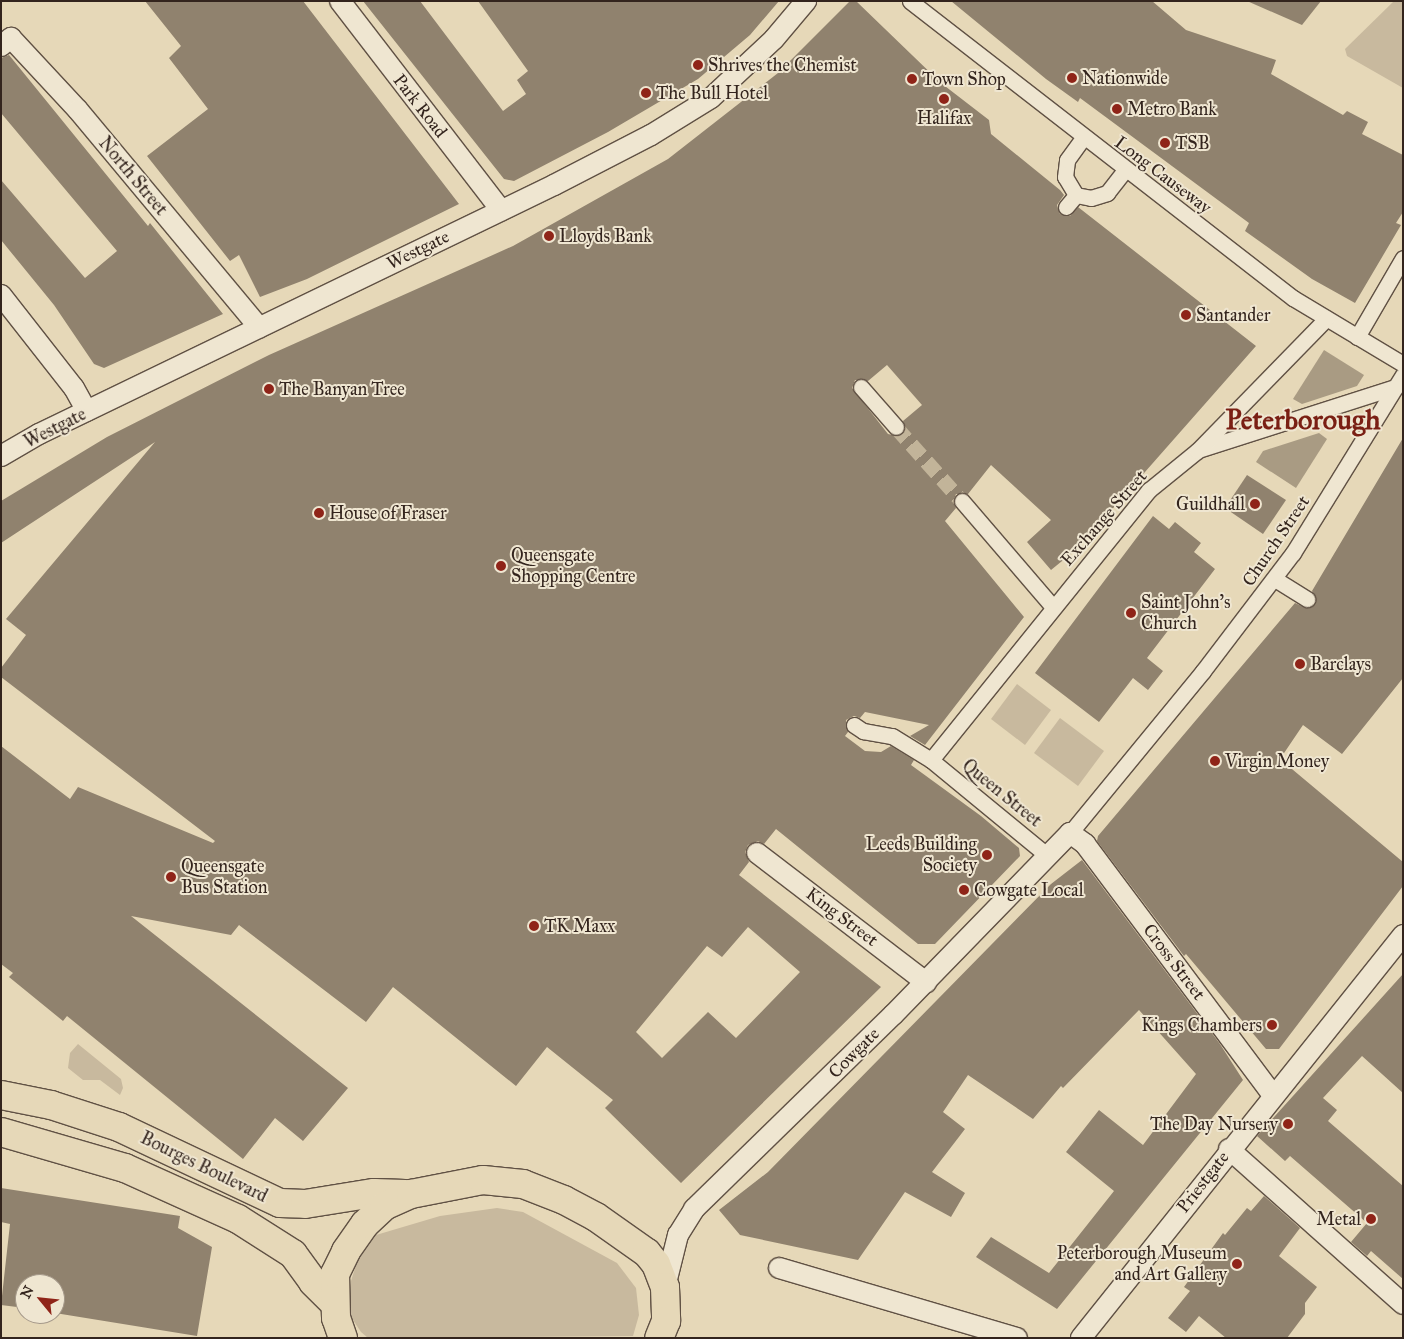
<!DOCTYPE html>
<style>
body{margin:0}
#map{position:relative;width:1404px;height:1339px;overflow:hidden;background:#e6d8b8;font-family:"IM FELL Great Primer",serif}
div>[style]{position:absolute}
.green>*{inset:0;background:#c8b99e}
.water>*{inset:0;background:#a99b83}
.building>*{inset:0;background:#90826e}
.pedestrian-tunnel>*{height:15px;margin-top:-7.5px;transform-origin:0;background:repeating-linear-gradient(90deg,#c2b499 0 15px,transparent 0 23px)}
.roads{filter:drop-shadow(1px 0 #605144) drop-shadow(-1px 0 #605144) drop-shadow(0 1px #605144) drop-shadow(0 -1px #605144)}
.pedestrian>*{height:15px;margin:-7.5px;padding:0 7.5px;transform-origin:7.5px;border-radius:7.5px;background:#efe6d1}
.minor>*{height:20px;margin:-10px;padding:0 10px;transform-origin:10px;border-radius:10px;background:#efe6d1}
.primary>*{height:28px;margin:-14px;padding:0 14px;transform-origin:14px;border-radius:14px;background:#e6d8b8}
.dots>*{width:14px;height:14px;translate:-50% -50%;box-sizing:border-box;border:2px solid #efe6d1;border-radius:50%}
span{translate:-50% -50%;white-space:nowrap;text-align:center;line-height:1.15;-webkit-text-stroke:4px #efe6d1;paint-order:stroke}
.poi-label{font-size:18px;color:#33241d}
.left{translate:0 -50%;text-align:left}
.right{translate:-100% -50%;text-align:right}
.street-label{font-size:18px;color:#33241d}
.town-label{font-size:28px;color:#7a1f14;font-weight:700}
.frame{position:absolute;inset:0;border:2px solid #33241d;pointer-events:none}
.north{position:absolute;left:15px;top:1274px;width:50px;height:50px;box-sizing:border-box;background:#efe6d1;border:1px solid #a49889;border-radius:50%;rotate:298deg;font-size:14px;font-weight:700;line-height:20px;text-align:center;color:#33241d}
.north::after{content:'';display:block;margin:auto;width:18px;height:22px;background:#8f2418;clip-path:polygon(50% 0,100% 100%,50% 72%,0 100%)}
</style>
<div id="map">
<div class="green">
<i style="clip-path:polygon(1394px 1px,1403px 1px,1403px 88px,1347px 56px,1345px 49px)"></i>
<i style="clip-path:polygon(1017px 684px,1051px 710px,1025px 745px,991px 719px)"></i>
<i style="clip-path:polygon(1060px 718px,1104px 751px,1078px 786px,1034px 753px)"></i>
<i style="clip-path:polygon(78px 1044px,121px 1079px,123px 1088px,120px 1095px,100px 1080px,83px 1080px,68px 1068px,70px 1053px)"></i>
<i style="clip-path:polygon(497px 1208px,523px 1212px,617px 1263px,636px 1288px,639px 1315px,633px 1336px,368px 1338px,361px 1332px,351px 1317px,351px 1281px,357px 1262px,376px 1235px,440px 1216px)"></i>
</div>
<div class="water">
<i style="clip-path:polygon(1324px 350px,1364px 375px,1357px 386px,1302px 404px,1293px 399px)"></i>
<i style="clip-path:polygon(1319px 433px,1327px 439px,1296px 488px,1256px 462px,1263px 451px)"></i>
</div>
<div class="building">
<i style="clip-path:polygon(145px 1px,303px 1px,459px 204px,307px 279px,260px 297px,239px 255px,230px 261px,147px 156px,208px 109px,169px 58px,181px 46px)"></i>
<i style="clip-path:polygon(363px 1px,420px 1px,503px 111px,526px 94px,517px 80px,528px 71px,478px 1px,779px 1px,750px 35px,698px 79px,608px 132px,514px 181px,504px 179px)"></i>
<i style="clip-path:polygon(evenodd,850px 1px,856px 1px,941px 83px,989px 120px,991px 134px,1060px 190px,1064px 195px,1057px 205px,1060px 214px,1070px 216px,1078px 207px,1256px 346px,1078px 548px,1051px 570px,1027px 542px,1051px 520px,991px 465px,968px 494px,956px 494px,953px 502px,956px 508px,945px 521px,1024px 617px,925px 745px,910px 736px,929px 725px,865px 712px,860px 718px,854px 716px,846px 720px,848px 732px,845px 736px,865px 751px,881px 752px,891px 746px,914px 760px,911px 765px,981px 816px,1019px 848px,1020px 856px,935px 944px,918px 944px,776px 829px,764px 844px,758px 841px,748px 845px,745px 852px,749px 862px,739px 875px,881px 987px,681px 1183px,605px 1108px,613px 1100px,547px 1047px,516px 1086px,393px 987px,366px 1022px,239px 925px,231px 935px,131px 916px,348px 1088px,303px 1141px,275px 1118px,243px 1159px,67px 1016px,63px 1021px,9px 977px,13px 973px,1px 964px,1px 746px,70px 799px,78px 787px,213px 843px,215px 841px,1px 677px,1px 668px,26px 635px,6px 619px,155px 442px,1px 543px,1px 501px,107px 437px,269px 355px,513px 246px,668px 159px,778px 73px,850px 1px,887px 365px,922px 405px,903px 421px,905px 430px,897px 436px,888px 434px,852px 388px,855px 380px,868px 381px,887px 365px,850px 1px,748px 927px,800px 972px,736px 1038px,708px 1012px,662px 1058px,636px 1032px,707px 946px,722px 957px,748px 927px)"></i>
<i style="clip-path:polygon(951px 1px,1152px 1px,1186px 30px,1276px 60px,1271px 74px,1343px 115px,1347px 111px,1368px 122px,1362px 134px,1403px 155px,1403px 212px,1396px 223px,1401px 225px,1355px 303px,1312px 279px,1245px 231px,1249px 223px,1080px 98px,1078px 102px,1046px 79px)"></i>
<i style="clip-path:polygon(1247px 1px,1321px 1px,1302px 25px)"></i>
<i style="clip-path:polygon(9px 55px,148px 226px,150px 223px,223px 314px,104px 368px,94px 364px,54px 305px,1px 240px,1px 180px,85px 278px,117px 251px,1px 113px,1px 58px)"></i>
<i style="clip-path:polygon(1403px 438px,1403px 678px,1342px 754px,1303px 725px,1280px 759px,1403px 862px,1403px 886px,1279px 1049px,1266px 1049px,1186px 954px,1184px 956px,1097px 841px,1098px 836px,1295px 603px,1306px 608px,1315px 604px,1316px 599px,1312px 591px)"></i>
<i style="clip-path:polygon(1247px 475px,1286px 500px,1263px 534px,1225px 508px)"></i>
<i style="clip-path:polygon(1153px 516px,1169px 529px,1175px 522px,1201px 543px,1194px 552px,1215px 569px,1147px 658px,1163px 671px,1148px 690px,1133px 678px,1099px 722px,1035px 673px)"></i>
<i style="clip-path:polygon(1082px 860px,1220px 1044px,1243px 1080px,1057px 1309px,976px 1257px,991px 1237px,1049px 1273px,1114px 1191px,1066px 1152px,1099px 1110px,1143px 1145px,1196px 1074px,1139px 1010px,1063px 1088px,1061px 1086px,1033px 1119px,968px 1075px,943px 1112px,965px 1129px,932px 1172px,965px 1193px,951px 1217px,905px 1192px,858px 1260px,740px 1235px,719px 1210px,768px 1172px,1051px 884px)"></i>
<i style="clip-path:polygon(1403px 974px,1403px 1093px,1362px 1056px,1323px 1098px,1337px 1110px,1328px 1121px,1403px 1186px,1403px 1279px,1371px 1251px,1367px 1256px,1351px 1242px,1367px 1223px,1290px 1156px,1285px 1161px,1257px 1136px)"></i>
<i style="clip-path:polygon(1px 1188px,180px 1216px,178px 1228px,212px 1247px,197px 1336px,55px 1313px,55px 1284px,25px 1284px,25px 1308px,1px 1305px,10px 1224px,1px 1222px)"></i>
<i style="clip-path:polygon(1264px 1196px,1300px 1228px,1279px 1256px,1317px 1287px,1305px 1303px,1305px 1314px,1287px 1338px,1226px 1338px,1199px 1316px,1186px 1332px,1168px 1318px,1190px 1291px,1184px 1287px,1223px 1233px,1225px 1235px,1247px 1208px,1251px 1211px)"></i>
</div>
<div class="pedestrian-tunnel">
<i style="left:896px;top:427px;width:99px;rotate:48.3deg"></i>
</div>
<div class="roads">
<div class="pedestrian">
<i style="left:910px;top:1px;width:485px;rotate:37.8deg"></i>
<i style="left:1293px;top:298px;width:128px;rotate:31deg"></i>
<i style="left:1076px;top:195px;width:15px;rotate:11deg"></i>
<i style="left:1091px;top:198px;width:17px;rotate:-17deg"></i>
<i style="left:1107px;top:193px;width:29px;rotate:-52deg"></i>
<i style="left:1066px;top:207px;width:16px;rotate:-50deg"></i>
<i style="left:1076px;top:195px;width:21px;rotate:-121deg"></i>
<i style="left:1065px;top:177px;width:17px;rotate:-83deg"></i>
<i style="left:1067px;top:160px;width:27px;rotate:-54deg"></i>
<i style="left:1357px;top:337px;width:91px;rotate:-59.8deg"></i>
<i style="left:861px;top:387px;width:53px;rotate:48.8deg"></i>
<i style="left:1201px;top:449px;width:204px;rotate:-17.7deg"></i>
<i style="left:962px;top:501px;width:140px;rotate:49.4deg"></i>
<i style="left:1275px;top:579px;width:38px;rotate:32deg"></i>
<i style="left:854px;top:725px;width:11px;rotate:34deg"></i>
<i style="left:863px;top:731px;width:29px;rotate:10deg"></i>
<i style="left:892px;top:736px;width:46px;rotate:31.6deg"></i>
<i style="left:931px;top:760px;width:151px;rotate:39.4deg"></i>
<i style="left:931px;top:760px;width:347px;rotate:-51.1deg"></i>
<i style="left:1149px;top:490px;width:62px;rotate:-39.1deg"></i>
<i style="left:1197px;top:451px;width:185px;rotate:-45.7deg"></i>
<i style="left:1070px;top:833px;width:210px;rotate:-50.6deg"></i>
<i style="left:1203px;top:671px;width:148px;rotate:-52.7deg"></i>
<i style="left:1293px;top:553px;width:209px;rotate:-58.3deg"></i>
</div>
<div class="minor">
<i style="left:340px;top:1px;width:264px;rotate:52.4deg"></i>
<i style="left:1px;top:46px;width:13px;rotate:-39deg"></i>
<i style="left:11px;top:38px;width:98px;rotate:47.1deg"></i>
<i style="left:78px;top:110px;width:283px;rotate:50.2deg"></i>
<i style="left:1px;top:295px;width:118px;rotate:51.9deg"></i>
<i style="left:74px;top:388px;width:26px;rotate:61deg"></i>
<i style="left:1px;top:456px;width:44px;rotate:-30.1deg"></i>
<i style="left:39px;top:434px;width:572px;rotate:-25.8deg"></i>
<i style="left:554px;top:185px;width:109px;rotate:-27.3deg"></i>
<i style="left:651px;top:135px;width:70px;rotate:-31.7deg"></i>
<i style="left:711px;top:98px;width:86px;rotate:-43.1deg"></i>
<i style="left:774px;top:39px;width:50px;rotate:-49.9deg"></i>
<i style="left:757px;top:853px;width:213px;rotate:37.4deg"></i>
<i style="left:1229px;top:1149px;width:233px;rotate:41.7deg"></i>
<i style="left:779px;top:1268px;width:248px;rotate:16.4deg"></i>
<i style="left:665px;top:1287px;width:54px;rotate:-76deg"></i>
<i style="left:678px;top:1235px;width:31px;rotate:-58deg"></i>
<i style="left:694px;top:1209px;width:278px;rotate:-44.3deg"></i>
<i style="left:893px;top:1015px;width:254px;rotate:-45.8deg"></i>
<i style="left:1070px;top:833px;width:19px;rotate:36deg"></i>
<i style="left:1085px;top:844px;width:314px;rotate:53.2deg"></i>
<i style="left:1081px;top:1338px;width:516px;rotate:-51.37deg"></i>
</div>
<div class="primary">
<i style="left:1px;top:1095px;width:51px;rotate:11.3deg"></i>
<i style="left:51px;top:1105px;width:71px;rotate:17.9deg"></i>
<i style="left:119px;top:1127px;width:178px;rotate:25.3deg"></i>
<i style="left:280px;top:1203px;width:25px;rotate:2deg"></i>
<i style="left:305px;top:1204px;width:70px;rotate:-9.1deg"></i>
<i style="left:374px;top:1193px;width:31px;rotate:2deg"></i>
<i style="left:1px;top:1132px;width:129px;rotate:16.2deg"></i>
<i style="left:125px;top:1168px;width:124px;rotate:24.3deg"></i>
<i style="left:238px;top:1219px;width:65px;rotate:32.5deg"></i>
<i style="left:293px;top:1254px;width:34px;rotate:54deg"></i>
<i style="left:313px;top:1282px;width:30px;rotate:45deg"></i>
<i style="left:343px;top:1338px;width:21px;rotate:-109deg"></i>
<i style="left:336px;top:1318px;width:44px;rotate:-91.3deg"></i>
<i style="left:335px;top:1274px;width:25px;rotate:-64deg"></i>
<i style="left:346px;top:1251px;width:33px;rotate:-55deg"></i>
<i style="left:365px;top:1224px;width:26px;rotate:-43deg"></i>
<i style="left:384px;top:1206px;width:30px;rotate:-24deg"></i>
<i style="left:411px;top:1194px;width:73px;rotate:-11deg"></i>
<i style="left:483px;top:1180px;width:40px;rotate:5.7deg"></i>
<i style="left:523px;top:1184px;width:44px;rotate:21.3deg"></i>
<i style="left:564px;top:1200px;width:36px;rotate:28deg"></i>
<i style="left:596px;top:1217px;width:62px;rotate:35.2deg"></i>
<i style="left:647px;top:1253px;width:14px;rotate:51deg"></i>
<i style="left:656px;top:1264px;width:25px;rotate:69deg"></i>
<i style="left:665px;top:1287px;width:34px;rotate:88deg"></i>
<i style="left:666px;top:1321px;width:18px;rotate:112deg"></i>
</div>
</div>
<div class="dots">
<i style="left:698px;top:65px;background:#8f2418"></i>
<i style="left:1072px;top:78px;background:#8f2418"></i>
<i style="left:912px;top:79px;background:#8f2418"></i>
<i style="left:646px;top:93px;background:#8f2418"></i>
<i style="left:944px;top:99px;background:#8f2418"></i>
<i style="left:1117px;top:109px;background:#8f2418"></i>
<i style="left:1165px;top:143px;background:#8f2418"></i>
<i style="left:549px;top:236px;background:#8f2418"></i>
<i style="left:1186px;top:315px;background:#8f2418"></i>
<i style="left:269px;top:389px;background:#8f2418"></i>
<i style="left:1255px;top:504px;background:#8f2418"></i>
<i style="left:319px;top:513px;background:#8f2418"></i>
<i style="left:501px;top:566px;background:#8f2418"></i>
<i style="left:1131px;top:613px;background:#8f2418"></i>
<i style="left:1300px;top:664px;background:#8f2418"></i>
<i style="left:1215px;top:761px;background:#8f2418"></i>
<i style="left:987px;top:855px;background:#8f2418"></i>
<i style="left:171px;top:877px;background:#8f2418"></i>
<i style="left:964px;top:890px;background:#8f2418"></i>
<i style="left:534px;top:926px;background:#8f2418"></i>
<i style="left:1272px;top:1025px;background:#8f2418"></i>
<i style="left:1288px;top:1124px;background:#8f2418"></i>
<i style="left:1371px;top:1219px;background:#8f2418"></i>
<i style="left:1237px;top:1264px;background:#8f2418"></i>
</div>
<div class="poi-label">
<span class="left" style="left:708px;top:65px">Shrives the Chemist</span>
<span class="left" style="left:1082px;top:78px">Nationwide</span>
<span class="left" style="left:922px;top:79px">Town Shop</span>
<span class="left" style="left:656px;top:93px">The Bull Hotel</span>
<span class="left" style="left:1127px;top:109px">Metro Bank</span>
<span style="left:944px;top:118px">Halifax</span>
<span class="left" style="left:1175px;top:143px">TSB</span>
<span class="left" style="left:559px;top:236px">Lloyds Bank</span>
<span class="left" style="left:1196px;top:315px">Santander</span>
<span class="left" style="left:279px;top:389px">The Banyan Tree</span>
<span class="right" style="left:1245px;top:504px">Guildhall</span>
<span class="left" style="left:329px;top:513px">House of Fraser</span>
<span class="left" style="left:511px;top:566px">Queensgate<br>Shopping Centre</span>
<span class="left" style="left:1141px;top:613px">Saint John's<br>Church</span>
<span class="left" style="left:1310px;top:664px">Barclays</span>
<span class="left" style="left:1225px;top:761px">Virgin Money</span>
<span class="right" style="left:977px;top:855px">Leeds Building<br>Society</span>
<span class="left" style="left:181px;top:877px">Queensgate<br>Bus Station</span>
<span class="left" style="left:974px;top:890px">Cowgate Local</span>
<span class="left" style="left:544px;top:926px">TK Maxx</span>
<span class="right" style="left:1262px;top:1025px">Kings Chambers</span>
<span class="right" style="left:1278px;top:1124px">The Day Nursery</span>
<span class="right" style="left:1361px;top:1219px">Metal</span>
<span class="right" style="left:1227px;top:1264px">Peterborough Museum<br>and Art Gallery</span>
</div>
<div class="street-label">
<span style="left:420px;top:106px;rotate:52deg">Park Road</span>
<span style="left:1163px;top:175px;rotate:37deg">Long Causeway</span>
<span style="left:133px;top:176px;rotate:50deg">North Street</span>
<span style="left:418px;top:250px;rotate:-26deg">Westgate</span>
<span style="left:55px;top:428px;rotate:-27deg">Westgate</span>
<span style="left:1104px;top:518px;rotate:-49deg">Exchange Street</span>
<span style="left:1276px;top:541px;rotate:-56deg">Church Street</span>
<span style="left:1002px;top:793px;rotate:39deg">Queen Street</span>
<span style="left:842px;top:917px;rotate:37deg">King Street</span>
<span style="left:1174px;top:962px;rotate:53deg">Cross Street</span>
<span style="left:854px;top:1053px;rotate:-45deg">Cowgate</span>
<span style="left:204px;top:1167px;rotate:26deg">Bourges Boulevard</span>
<span style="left:1203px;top:1182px;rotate:-52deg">Priestgate</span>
</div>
<div class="town-label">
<span style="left:1303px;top:420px">Peterborough</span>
</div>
<div class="frame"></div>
<div class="north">N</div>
</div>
